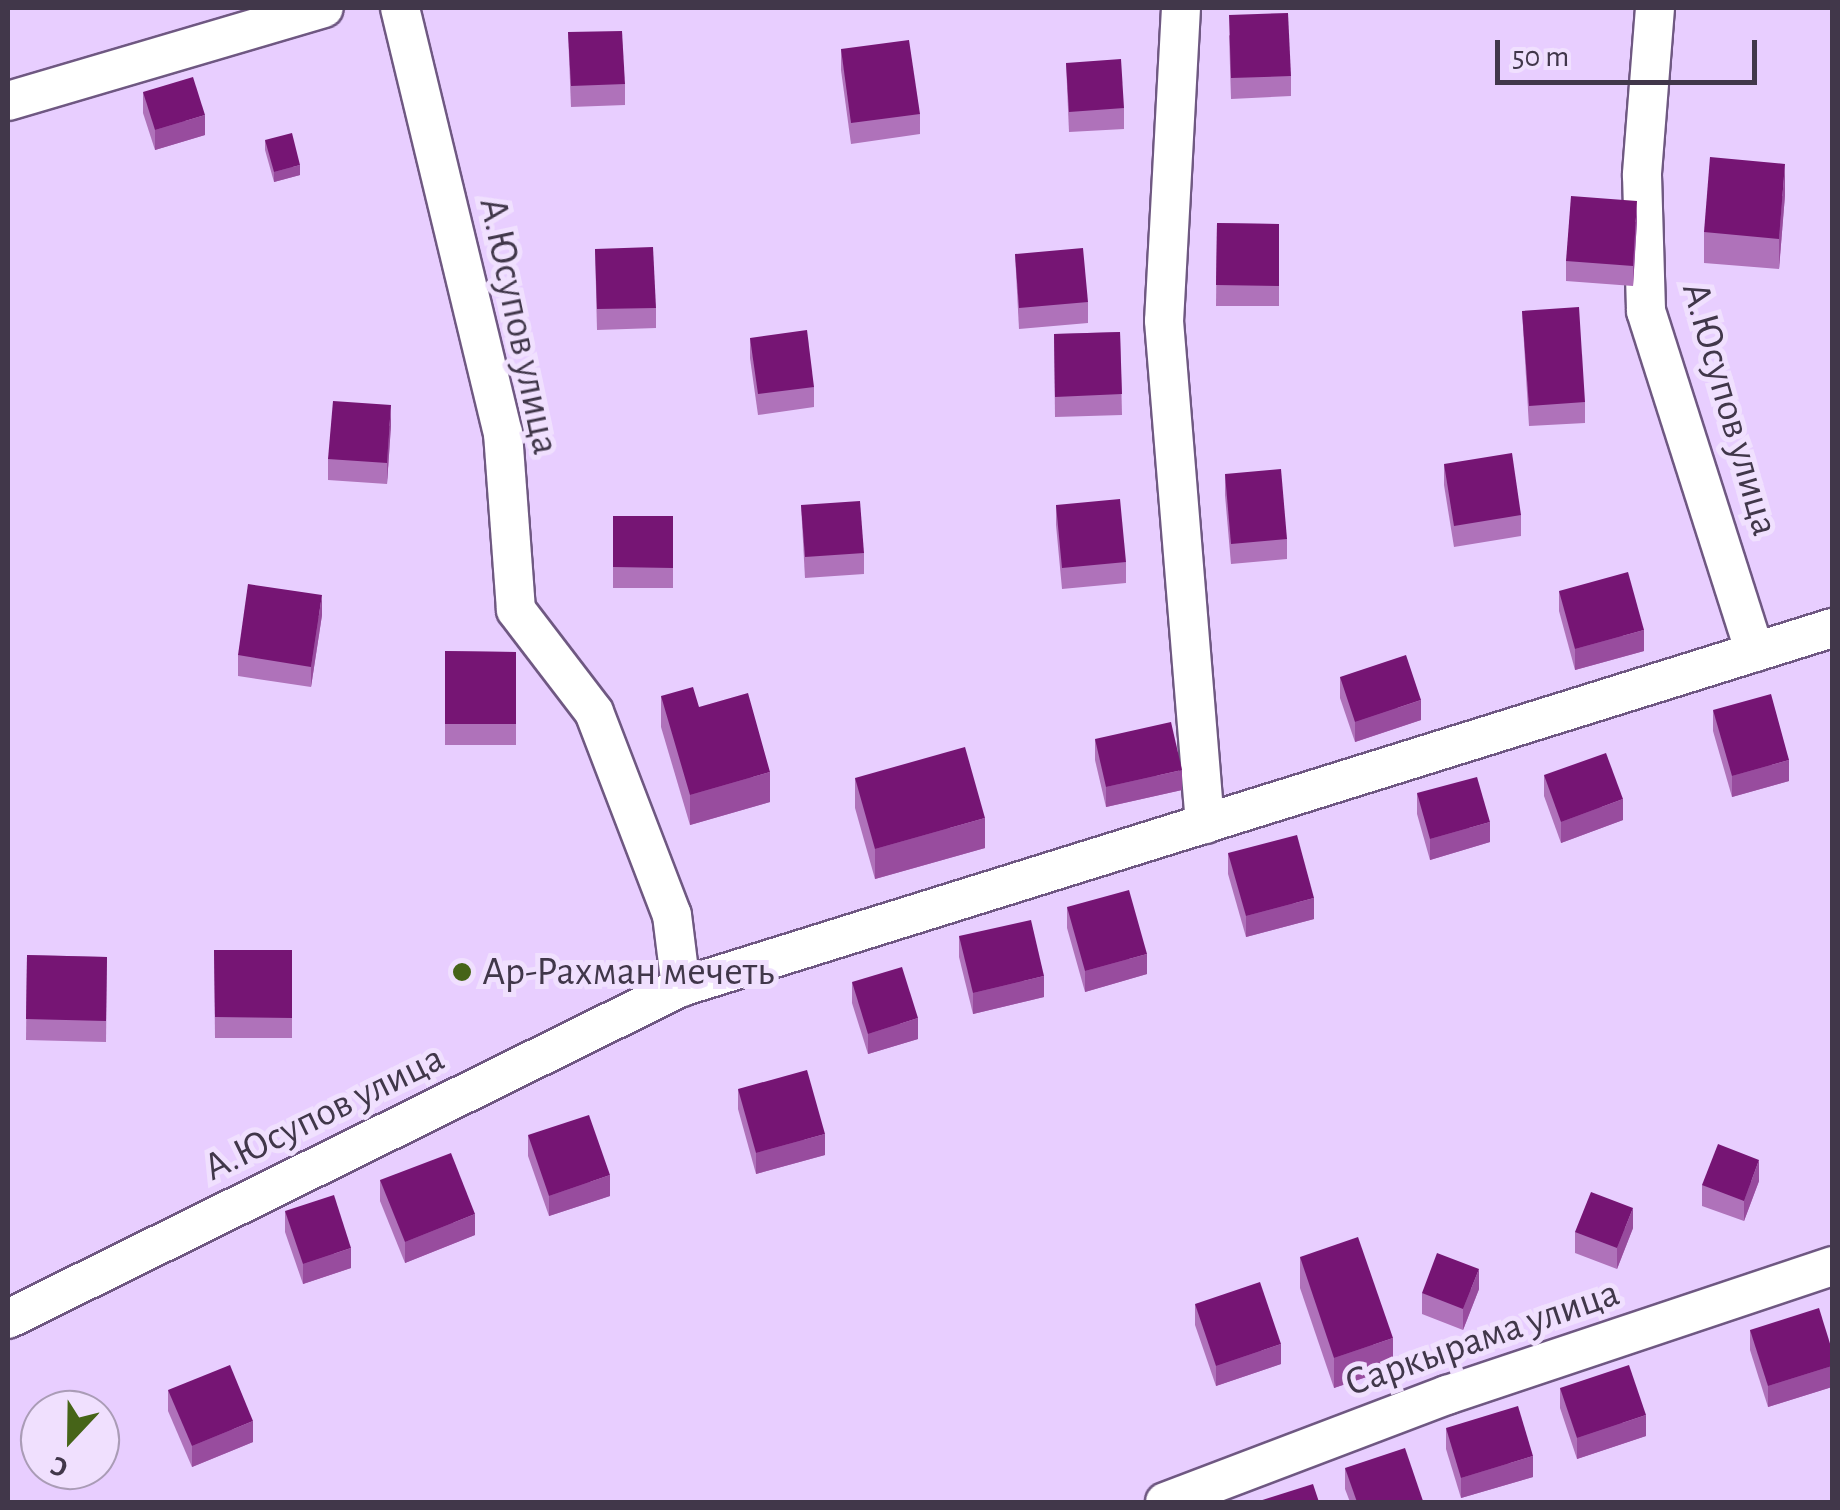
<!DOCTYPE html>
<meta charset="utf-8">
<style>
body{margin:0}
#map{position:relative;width:1840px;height:1510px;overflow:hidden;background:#e8ceff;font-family:"Alegreya Sans",sans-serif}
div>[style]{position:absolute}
.roads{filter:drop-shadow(2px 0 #6f5882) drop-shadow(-2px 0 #6f5882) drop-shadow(0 2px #6f5882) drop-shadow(0 -2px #6f5882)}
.street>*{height:38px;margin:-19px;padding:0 19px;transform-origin:19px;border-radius:19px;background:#fff}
.wall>*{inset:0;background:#af72ba}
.shaded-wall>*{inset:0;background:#984c9e}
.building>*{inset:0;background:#761574}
.dots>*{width:28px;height:28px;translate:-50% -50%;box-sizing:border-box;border:5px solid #f0e0fe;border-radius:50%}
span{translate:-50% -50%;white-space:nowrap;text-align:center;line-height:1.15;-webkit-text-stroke:10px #f0e0fe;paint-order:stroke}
.street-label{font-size:40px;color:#41374a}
.poi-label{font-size:40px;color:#41374a}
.left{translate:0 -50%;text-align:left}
.frame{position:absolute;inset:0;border:10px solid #41374a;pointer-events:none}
.north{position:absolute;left:20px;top:1390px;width:100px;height:100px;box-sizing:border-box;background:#f0e0fe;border:2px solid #aa9cb6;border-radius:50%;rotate:202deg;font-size:28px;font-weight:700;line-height:40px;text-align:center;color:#41374a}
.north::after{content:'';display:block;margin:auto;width:35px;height:45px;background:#466418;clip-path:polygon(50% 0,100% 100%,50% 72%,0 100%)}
.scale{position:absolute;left:1495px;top:40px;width:262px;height:45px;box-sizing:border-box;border:5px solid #41374a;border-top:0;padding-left:12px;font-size:30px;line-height:35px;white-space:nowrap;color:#41374a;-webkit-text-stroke:8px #f0e0fe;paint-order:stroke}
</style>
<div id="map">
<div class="roads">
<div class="street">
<i style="left:400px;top:8px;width:437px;rotate:76.4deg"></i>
<i style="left:503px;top:433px;width:177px;rotate:85.8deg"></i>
<i style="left:516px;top:610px;width:128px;rotate:52.6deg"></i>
<i style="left:594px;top:712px;width:217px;rotate:69deg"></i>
<i style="left:672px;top:915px;width:73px;rotate:82.9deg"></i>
<i style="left:1181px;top:8px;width:313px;rotate:93.1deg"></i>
<i style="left:1164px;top:321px;width:505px;rotate:85.34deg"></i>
<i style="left:1655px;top:8px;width:168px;rotate:94.5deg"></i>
<i style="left:1642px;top:175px;width:136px;rotate:88.3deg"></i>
<i style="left:1646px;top:311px;width:358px;rotate:72.3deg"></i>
<i style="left:8px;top:101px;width:329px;rotate:-16.4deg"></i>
<i style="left:8px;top:1319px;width:750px;rotate:-26.26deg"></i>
<i style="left:681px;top:987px;width:1206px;rotate:-17.32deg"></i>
<i style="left:1165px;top:1502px;width:302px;rotate:-20.8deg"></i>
<i style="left:1447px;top:1395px;width:406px;rotate:-18.5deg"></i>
</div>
</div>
<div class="wall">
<i style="clip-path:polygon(568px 32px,625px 84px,625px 105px,571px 107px)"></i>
<i style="clip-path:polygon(1229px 35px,1291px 76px,1291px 96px,1231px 99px)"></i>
<i style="clip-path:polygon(841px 49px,920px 114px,920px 134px,851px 144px,841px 70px)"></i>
<i style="clip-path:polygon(1066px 63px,1124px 108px,1124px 129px,1069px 132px)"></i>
<i style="clip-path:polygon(143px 92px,205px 135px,155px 150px,143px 113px)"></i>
<i style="clip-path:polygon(265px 140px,300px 175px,274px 182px,265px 150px)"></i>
<i style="clip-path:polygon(1785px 195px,1779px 269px,1704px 263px,1704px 232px)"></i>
<i style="clip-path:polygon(1637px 221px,1633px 286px,1566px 281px,1566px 261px)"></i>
<i style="clip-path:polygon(1217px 223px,1279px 224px,1279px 306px,1216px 306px)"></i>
<i style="clip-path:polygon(595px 249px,656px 308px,656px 328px,597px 330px)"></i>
<i style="clip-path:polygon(1015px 254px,1088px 302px,1088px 323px,1019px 329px)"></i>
<i style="clip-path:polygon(1522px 311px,1585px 402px,1585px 423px,1529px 426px)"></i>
<i style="clip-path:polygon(1120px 332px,1122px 415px,1055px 417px,1054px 334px)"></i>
<i style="clip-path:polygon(750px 338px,814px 387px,814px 407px,758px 415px,750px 358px)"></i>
<i style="clip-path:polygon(391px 425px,387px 484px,328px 480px,328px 459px)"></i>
<i style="clip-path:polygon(1444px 464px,1521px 515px,1521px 536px,1454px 547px,1444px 485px)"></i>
<i style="clip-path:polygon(1225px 474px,1287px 539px,1287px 559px,1231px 564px,1225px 495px)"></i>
<i style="clip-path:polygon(801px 505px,864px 553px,864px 574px,805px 578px)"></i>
<i style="clip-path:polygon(1056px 505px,1126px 562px,1126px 583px,1062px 589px,1056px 525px)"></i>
<i style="clip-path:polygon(613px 516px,673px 516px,673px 588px,613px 588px)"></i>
<i style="clip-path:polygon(1559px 591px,1644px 651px,1575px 670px,1559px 611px)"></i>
<i style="clip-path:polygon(322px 615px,311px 687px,238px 676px,238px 655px)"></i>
<i style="clip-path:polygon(445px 651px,516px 652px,516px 745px,445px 745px)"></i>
<i style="clip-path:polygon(1340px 677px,1421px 720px,1355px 742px,1340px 698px)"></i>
<i style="clip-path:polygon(661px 696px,699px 707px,770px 802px,690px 825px,661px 727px)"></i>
<i style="clip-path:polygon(1713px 710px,1789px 781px,1732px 797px,1713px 731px)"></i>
<i style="clip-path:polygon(1095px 739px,1182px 790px,1106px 807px,1095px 760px)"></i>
<i style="clip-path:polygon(1544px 775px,1623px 820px,1561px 843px,1544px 796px)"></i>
<i style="clip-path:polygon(855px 778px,985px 848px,875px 879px,855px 808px)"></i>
<i style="clip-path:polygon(1417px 793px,1490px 842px,1430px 860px,1417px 814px)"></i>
<i style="clip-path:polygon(1228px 853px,1314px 919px,1246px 937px,1228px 874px)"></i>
<i style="clip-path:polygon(1067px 907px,1147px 974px,1085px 992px,1067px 928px)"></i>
<i style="clip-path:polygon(959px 936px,1044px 997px,973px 1014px,959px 957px)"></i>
<i style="clip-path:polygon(214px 950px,292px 950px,292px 1038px,215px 1038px)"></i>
<i style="clip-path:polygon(27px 955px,107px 957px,106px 1042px,26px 1040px)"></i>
<i style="clip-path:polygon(852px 982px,918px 1039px,868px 1054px,852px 1003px)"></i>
<i style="clip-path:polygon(738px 1089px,825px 1155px,756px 1174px,738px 1109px)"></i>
<i style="clip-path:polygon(528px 1135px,610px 1196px,549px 1216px,528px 1156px)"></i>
<i style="clip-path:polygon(380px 1180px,475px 1235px,405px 1263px,380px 1201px)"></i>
<i style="clip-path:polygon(1759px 1181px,1744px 1221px,1702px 1206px,1702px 1185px)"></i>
<i style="clip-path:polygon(285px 1211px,351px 1268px,303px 1284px,285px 1232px)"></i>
<i style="clip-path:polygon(1633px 1228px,1617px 1269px,1575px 1253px,1575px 1232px)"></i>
<i style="clip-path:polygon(1300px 1257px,1393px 1368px,1334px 1388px,1300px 1288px)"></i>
<i style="clip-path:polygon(1479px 1289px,1463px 1330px,1422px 1314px,1422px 1293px)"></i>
<i style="clip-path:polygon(1195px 1304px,1281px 1364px,1216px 1386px,1195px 1325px)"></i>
<i style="clip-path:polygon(1750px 1330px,1832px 1350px,1832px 1387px,1768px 1407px,1750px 1350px)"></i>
<i style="clip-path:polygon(1560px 1388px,1646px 1436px,1577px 1459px,1560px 1408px)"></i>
<i style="clip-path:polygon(168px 1390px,253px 1442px,192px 1467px,168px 1411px)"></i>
<i style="clip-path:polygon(1446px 1428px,1533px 1477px,1461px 1498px,1446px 1449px)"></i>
<i style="clip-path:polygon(1345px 1468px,1423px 1502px,1350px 1502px,1345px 1489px)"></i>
</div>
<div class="shaded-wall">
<i style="clip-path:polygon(205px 115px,205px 135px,155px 150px,155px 130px)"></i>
<i style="clip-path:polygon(1785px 164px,1785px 195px,1779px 269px,1779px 239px)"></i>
<i style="clip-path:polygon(300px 165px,300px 175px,274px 182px,274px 172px)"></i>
<i style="clip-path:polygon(1637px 201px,1637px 221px,1633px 286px,1633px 266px)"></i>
<i style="clip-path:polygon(391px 405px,391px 425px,387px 484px,387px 463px)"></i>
<i style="clip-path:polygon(322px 595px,322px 615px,311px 687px,311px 667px)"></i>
<i style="clip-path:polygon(1644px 630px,1644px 651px,1575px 670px,1575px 649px)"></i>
<i style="clip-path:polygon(1421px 700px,1421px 720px,1355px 742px,1355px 722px)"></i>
<i style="clip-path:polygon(1789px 760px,1789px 781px,1732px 797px,1732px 776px)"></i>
<i style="clip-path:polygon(1182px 770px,1182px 790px,1106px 807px,1106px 787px)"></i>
<i style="clip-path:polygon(770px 772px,770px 802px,690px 825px,690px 795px)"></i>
<i style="clip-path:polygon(1623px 799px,1623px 820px,1561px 843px,1561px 822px)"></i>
<i style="clip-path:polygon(985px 818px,985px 848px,875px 879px,875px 849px)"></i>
<i style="clip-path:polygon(1490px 822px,1490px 842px,1430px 860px,1430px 839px)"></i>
<i style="clip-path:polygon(1314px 898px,1314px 919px,1246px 937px,1246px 916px)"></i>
<i style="clip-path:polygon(1147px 954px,1147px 974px,1085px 992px,1085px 971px)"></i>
<i style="clip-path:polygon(1044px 976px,1044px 997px,973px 1014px,973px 993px)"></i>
<i style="clip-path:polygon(918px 1018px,918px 1039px,868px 1054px,868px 1034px)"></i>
<i style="clip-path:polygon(825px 1134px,825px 1155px,756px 1174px,756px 1153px)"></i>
<i style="clip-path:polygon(1759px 1160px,1759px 1181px,1744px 1221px,1744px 1201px)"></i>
<i style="clip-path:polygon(610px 1175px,610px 1196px,549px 1216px,549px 1196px)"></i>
<i style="clip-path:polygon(1633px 1208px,1633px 1228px,1617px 1269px,1617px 1248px)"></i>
<i style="clip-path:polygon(475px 1214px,475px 1235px,405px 1263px,405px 1242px)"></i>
<i style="clip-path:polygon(351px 1248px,351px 1268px,303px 1284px,303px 1264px)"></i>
<i style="clip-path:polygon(1479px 1269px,1479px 1289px,1463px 1330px,1463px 1309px)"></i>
<i style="clip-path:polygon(1393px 1338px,1393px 1368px,1334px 1388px,1334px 1358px)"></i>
<i style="clip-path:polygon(1281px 1344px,1281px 1364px,1216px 1386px,1216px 1366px)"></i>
<i style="clip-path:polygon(1832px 1366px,1832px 1387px,1768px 1407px,1768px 1386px)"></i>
<i style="clip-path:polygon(1646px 1415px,1646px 1436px,1577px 1459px,1577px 1438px)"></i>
<i style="clip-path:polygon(253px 1421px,253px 1442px,192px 1467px,192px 1446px)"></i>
<i style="clip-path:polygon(1533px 1456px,1533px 1477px,1461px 1498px,1461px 1478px)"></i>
</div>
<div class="building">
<i style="clip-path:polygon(1288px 13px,1291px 76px,1231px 78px,1229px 15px)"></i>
<i style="clip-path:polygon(622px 31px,625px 84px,571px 86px,568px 32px)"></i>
<i style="clip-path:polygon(909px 40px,920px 114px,851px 123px,841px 49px)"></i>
<i style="clip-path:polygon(1121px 59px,1124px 108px,1069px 112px,1066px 63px)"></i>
<i style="clip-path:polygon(193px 77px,205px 115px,155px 130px,143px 92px)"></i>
<i style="clip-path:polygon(292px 133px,300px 165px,274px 172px,265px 140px)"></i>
<i style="clip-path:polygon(1710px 157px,1785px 164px,1779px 239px,1704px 232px)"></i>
<i style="clip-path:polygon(1571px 196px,1637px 201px,1633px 266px,1566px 261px)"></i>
<i style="clip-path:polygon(1217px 223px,1279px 224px,1279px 286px,1216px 285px)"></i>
<i style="clip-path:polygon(653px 247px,656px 308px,597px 309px,595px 249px)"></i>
<i style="clip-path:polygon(1083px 248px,1088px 302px,1019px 308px,1015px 254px)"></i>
<i style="clip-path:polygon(1579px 307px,1585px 402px,1529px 406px,1522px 311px)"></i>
<i style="clip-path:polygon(807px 330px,814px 387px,758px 394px,750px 338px)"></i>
<i style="clip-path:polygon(1120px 332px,1122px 394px,1055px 397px,1054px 334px)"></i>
<i style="clip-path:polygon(333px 401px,391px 405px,387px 463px,328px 459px)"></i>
<i style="clip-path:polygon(1512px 453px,1521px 515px,1454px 526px,1444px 464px)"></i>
<i style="clip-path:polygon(1281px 469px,1287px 539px,1231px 544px,1225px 474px)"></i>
<i style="clip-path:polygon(1120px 499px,1126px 562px,1062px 568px,1056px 505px)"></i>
<i style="clip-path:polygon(860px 501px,864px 553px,805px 557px,801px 505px)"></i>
<i style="clip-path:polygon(613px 516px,673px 516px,673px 568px,613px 567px)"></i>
<i style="clip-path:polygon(1628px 572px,1644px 630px,1575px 649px,1559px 591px)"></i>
<i style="clip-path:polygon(248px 584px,322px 595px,311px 667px,238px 655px)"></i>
<i style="clip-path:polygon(445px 651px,516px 652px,516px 724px,445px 724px)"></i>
<i style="clip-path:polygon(1406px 655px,1421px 700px,1355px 722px,1340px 677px)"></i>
<i style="clip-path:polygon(693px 687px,699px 707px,748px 693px,770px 772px,690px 795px,661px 696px)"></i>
<i style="clip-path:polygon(1771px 694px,1789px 760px,1732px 776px,1713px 710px)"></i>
<i style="clip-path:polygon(1171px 722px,1182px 770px,1106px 787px,1095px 739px)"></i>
<i style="clip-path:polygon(965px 747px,985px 818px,875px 849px,855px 778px)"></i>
<i style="clip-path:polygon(1606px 753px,1623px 799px,1561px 822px,1544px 775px)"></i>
<i style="clip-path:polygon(1477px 777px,1490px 822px,1430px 839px,1417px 793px)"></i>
<i style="clip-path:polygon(1297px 835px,1314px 898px,1246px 916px,1228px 853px)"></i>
<i style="clip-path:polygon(1129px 890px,1147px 954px,1085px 971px,1067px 907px)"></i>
<i style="clip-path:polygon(1031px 920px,1044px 976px,973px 993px,959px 936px)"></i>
<i style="clip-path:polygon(214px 950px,292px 950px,292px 1018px,215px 1017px)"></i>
<i style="clip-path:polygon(27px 955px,107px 957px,106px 1021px,26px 1019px)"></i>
<i style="clip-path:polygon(902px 967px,918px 1018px,868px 1034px,852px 982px)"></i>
<i style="clip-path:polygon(807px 1070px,825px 1134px,756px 1153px,738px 1089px)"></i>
<i style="clip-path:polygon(589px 1115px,610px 1175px,549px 1196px,528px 1135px)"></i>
<i style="clip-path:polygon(1718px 1144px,1759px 1160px,1744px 1201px,1702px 1185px)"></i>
<i style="clip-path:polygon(451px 1153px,475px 1214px,405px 1242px,380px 1180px)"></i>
<i style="clip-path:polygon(1591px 1192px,1633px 1208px,1617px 1248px,1575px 1232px)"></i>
<i style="clip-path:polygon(334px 1195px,351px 1248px,303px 1264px,285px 1211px)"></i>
<i style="clip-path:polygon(1358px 1237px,1393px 1338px,1334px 1358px,1300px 1257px)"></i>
<i style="clip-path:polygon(1437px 1253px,1479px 1269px,1463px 1309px,1422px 1293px)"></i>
<i style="clip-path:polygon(1260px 1282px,1281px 1344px,1216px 1366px,1195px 1304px)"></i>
<i style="clip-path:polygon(1819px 1308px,1832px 1350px,1832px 1366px,1768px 1386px,1750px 1330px)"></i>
<i style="clip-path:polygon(230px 1365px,253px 1421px,192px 1446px,168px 1390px)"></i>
<i style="clip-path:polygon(1629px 1365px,1646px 1415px,1577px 1438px,1560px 1388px)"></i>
<i style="clip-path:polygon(1518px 1406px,1533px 1456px,1461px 1478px,1446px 1428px)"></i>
<i style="clip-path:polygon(1405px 1448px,1423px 1501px,1418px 1502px,1357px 1502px,1345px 1468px)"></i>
<i style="clip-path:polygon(1313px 1484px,1319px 1502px,1256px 1502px)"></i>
</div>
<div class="dots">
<i style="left:462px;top:972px;background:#466418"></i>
</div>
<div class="street-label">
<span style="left:519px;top:326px;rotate:78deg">А.Юсупов улица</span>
<span style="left:1730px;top:409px;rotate:74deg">А.Юсупов улица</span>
<span style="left:324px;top:1113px;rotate:-26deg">А.Юсупов улица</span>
<span style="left:1482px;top:1338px;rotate:-19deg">Саркырама улица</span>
</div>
<div class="poi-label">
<span class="left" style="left:482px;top:972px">Ар-Рахман мечеть</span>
</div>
<div class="frame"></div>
<div class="north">С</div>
<div class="scale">50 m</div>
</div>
